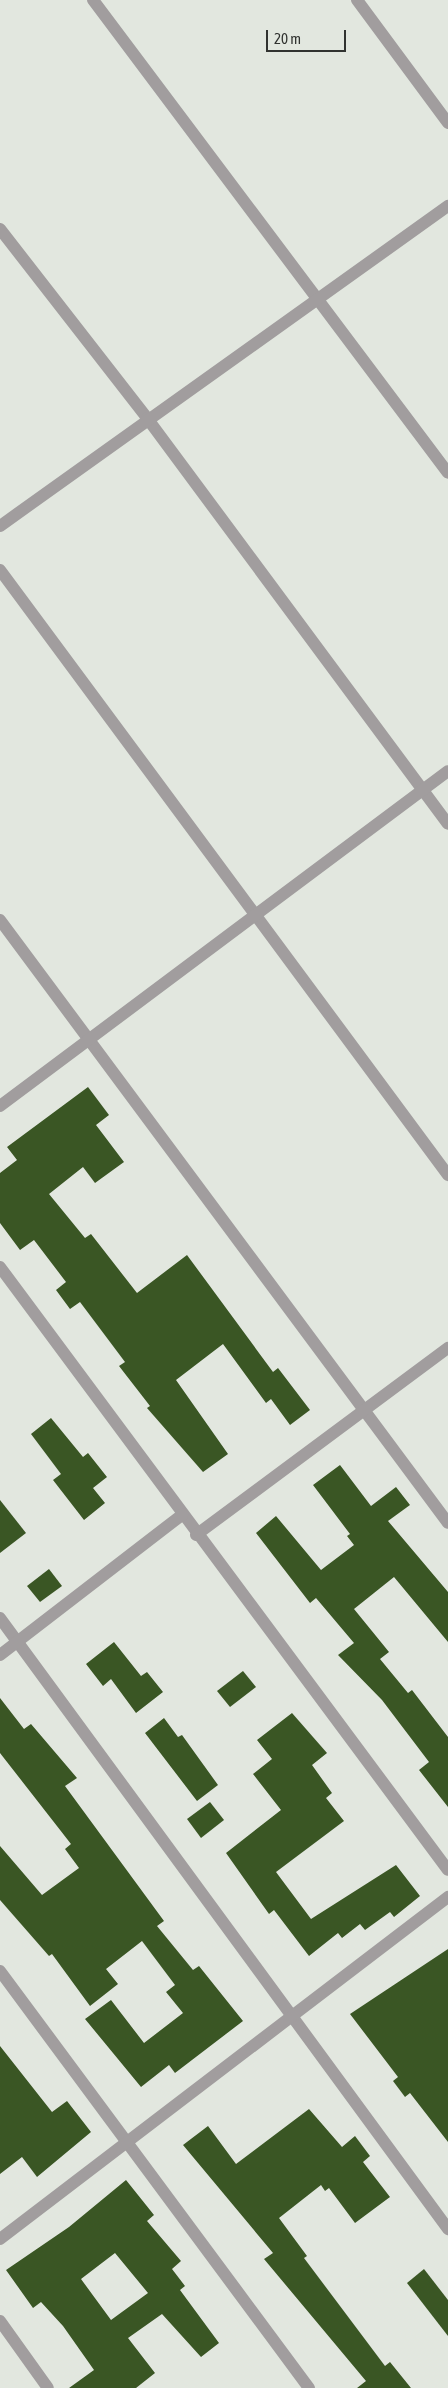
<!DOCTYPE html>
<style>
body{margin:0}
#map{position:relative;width:448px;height:2388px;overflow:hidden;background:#e2e7df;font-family:"Asap Condensed",sans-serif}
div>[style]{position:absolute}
.building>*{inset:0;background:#3a5624}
.street>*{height:12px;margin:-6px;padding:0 6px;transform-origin:6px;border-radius:6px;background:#a19d9e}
span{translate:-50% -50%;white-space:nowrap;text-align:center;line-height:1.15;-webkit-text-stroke:5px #e2e7df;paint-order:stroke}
.scale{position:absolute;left:266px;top:30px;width:80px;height:22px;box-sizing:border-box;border:2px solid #313330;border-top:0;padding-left:6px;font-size:15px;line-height:18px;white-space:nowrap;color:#313330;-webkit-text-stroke:4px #e2e7df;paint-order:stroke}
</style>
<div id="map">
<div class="building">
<i style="clip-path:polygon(88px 1087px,109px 1115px,96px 1125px,124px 1162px,95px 1183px,83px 1167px,49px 1194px,85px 1238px,91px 1234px,137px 1293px,187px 1255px,273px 1372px,278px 1368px,310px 1410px,290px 1425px,271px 1399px,266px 1403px,223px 1344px,176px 1380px,228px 1454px,203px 1472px,147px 1408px,150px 1406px,119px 1366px,125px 1362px,80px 1302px,70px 1309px,56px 1290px,66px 1282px,34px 1240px,20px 1250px,0 1223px,0 1173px,17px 1160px,7px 1147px)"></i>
<i style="clip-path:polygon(51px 1418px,83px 1457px,88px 1453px,107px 1477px,93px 1488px,105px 1503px,84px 1520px,53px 1480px,61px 1474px,31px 1434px)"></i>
<i style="clip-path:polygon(340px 1465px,371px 1506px,396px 1487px,410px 1505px,388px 1521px,448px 1592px,448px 1642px,394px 1577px,354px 1609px,389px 1652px,380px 1659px,408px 1693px,412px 1690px,448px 1737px,448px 1807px,419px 1770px,429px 1762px,382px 1700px,338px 1655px,354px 1643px,316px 1598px,310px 1603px,256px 1533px,276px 1516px,321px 1570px,354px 1545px,347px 1536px,350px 1534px,313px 1485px)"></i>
<i style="clip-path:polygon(0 1500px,26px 1533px,0 1553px)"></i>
<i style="clip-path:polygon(49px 1569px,62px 1586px,40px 1602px,27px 1586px)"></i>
<i style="clip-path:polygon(114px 1642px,141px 1676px,147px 1672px,163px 1692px,136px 1713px,111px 1679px,103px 1686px,86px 1664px)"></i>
<i style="clip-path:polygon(243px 1671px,256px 1687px,230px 1707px,217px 1691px)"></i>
<i style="clip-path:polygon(0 1698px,24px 1729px,31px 1724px,77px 1778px,65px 1786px,164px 1921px,157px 1926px,193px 1970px,199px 1966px,243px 2021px,175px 2073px,169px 2065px,141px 2087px,85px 2019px,111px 2000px,144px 2043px,183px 2013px,166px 1992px,175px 1985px,142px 1941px,106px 1969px,118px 1984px,90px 2006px,52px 1954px,49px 1956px,0 1900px,0 1846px,42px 1895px,79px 1868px,65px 1849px,71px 1844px,0 1753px)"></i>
<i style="clip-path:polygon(292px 1713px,327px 1753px,312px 1765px,332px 1793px,326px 1798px,344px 1821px,276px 1872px,311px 1919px,396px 1865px,420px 1896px,394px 1917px,390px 1912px,365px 1930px,360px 1924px,342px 1938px,338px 1933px,309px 1956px,274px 1910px,269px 1914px,226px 1853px,281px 1810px,253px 1774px,272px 1759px,257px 1740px)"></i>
<i style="clip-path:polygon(164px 1718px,178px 1737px,182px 1735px,218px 1785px,197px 1801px,145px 1733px)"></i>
<i style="clip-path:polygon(210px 1802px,224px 1820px,201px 1838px,187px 1819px)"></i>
<i style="clip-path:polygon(448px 1949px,448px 2142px,410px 2093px,405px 2097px,393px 2081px,398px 2077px,350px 2014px)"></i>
<i style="clip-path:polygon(0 2046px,52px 2112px,67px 2101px,91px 2132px,37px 2177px,22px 2157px,0 2174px)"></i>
<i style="clip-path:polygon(309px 2109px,342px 2147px,355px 2136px,370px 2156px,363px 2162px,390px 2197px,355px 2223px,329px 2188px,325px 2191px,321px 2185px,279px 2218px,307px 2256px,304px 2258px,385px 2366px,390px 2362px,411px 2388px,357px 2388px,366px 2381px,264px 2259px,273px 2253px,183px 2145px,208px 2126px,236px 2164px)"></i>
<i style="clip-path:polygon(evenodd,126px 2180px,154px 2215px,147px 2221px,181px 2261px,172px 2269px,185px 2286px,180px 2290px,219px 2343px,201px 2357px,162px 2314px,128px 2338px,155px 2373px,136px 2388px,69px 2388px,94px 2370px,63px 2326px,41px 2302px,33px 2308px,6px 2270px,69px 2227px,126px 2180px,115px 2253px,148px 2293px,111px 2320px,81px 2279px,115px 2253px)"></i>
<i style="clip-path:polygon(424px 2269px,448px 2300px,448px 2336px,407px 2283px)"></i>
</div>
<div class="street">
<i style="left:93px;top:0;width:591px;rotate:53.11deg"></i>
<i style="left:357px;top:0;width:153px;rotate:53.5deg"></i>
<i style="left:0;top:229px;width:239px;rotate:52.1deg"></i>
<i style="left:147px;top:418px;width:505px;rotate:53.45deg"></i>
<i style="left:0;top:526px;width:551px;rotate:-35.54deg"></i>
<i style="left:0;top:570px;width:753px;rotate:53.48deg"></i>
<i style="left:0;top:920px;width:751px;rotate:53.39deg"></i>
<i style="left:0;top:1106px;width:559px;rotate:-36.79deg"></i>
<i style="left:0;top:1267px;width:751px;rotate:53.39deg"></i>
<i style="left:196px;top:1535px;width:314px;rotate:-36.6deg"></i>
<i style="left:0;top:1618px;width:758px;rotate:53.75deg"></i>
<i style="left:0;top:1655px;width:230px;rotate:-37.6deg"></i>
<i style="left:0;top:1971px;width:519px;rotate:53.46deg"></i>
<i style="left:0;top:2239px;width:564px;rotate:-37.36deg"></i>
<i style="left:0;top:2321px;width:82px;rotate:54.4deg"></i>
</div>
<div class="scale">20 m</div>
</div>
